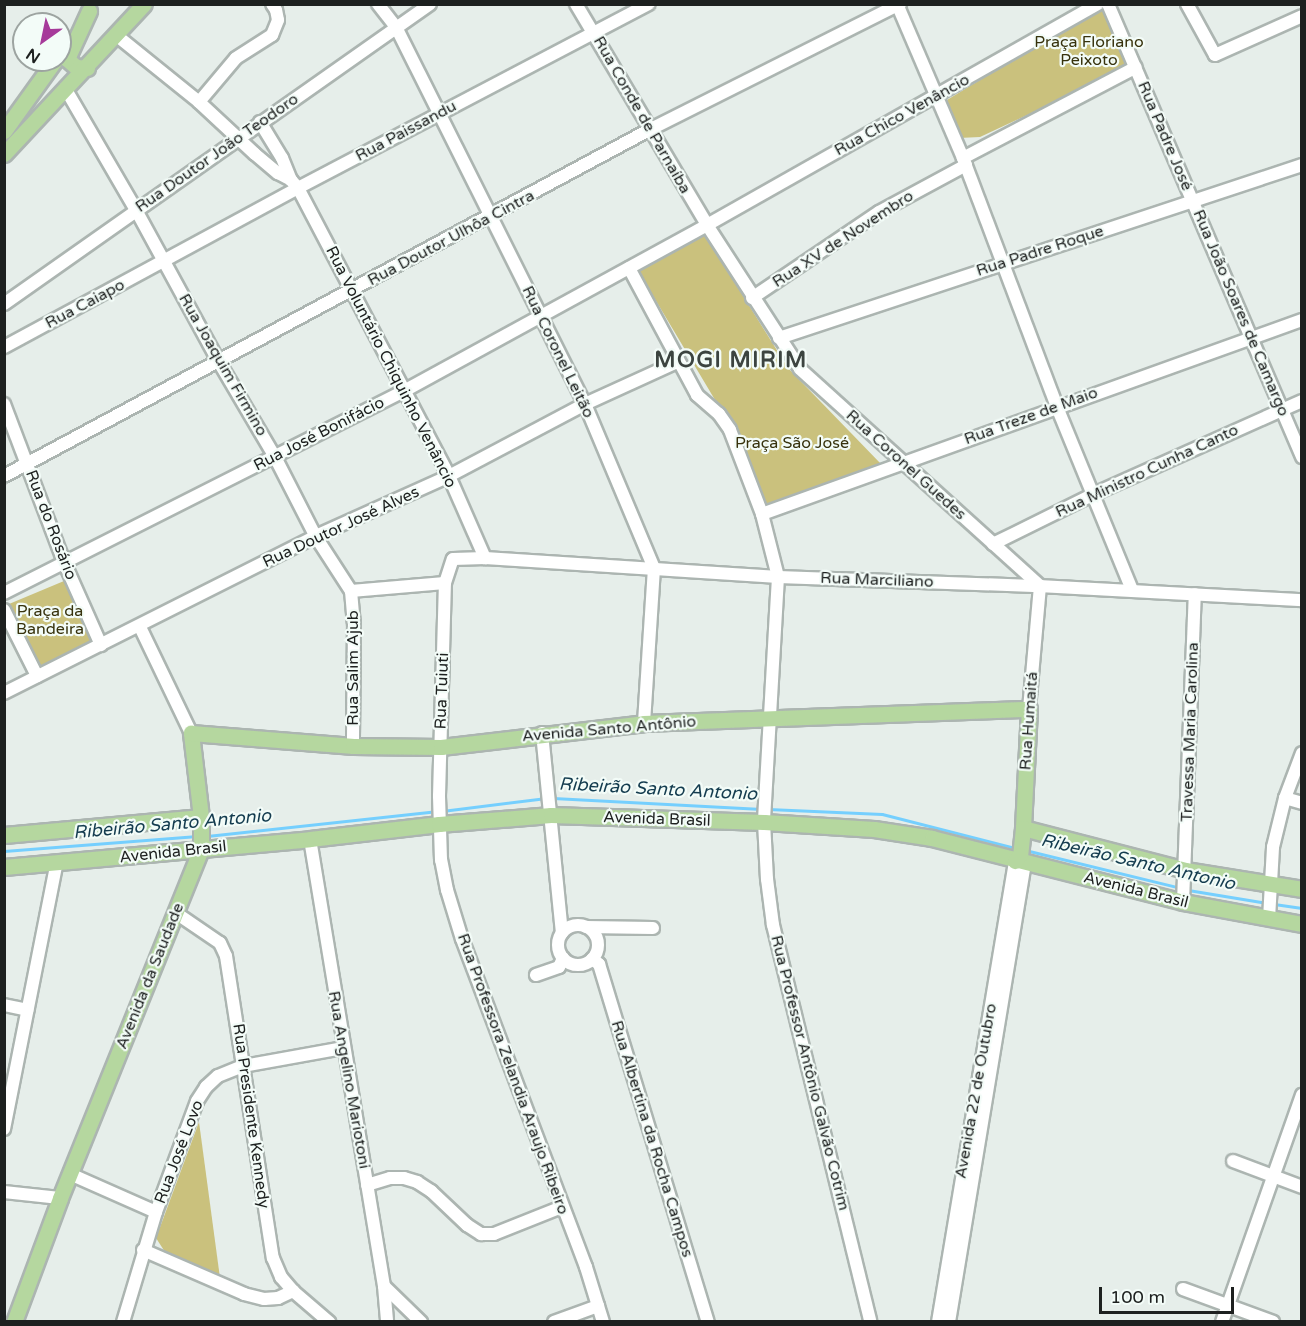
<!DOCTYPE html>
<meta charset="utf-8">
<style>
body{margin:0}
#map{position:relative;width:1306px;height:1326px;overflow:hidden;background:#e6eeea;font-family:"Varela Round",sans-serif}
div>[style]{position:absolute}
.green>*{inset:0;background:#cac17d}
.stream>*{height:3px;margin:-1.5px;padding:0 1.5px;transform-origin:1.5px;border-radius:1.5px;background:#75cffe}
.roads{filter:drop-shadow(2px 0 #acb5b1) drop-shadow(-2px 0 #acb5b1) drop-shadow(0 2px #acb5b1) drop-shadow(0 -2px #acb5b1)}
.minor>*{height:12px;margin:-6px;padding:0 6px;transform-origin:6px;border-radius:6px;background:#fff}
.minor>.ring{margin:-6px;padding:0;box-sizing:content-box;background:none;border:12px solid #fff;border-radius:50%}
.major>*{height:15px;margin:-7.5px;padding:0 7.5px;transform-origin:7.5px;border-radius:7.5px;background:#b5d79f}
span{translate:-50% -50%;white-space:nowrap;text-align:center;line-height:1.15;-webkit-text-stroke:4.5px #f3fcf8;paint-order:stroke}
.park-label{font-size:16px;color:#37320c}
.street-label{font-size:16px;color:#1d201f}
.water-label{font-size:18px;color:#143c4f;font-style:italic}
.district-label{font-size:22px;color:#3c4440;font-weight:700;letter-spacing:1.5px}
.frame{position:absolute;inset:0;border:6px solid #1d201f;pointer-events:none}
.north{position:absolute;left:12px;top:12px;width:60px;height:60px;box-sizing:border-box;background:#f3fcf8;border:2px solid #9da4a1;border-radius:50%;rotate:213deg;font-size:16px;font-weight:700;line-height:24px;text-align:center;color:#1d201f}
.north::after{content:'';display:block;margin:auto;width:21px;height:27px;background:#a63a9a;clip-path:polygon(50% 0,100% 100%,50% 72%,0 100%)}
.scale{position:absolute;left:1099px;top:1287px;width:135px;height:27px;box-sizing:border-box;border:3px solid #1d201f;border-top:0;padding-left:8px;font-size:18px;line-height:21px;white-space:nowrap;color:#1d201f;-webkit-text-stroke:4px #f3fcf8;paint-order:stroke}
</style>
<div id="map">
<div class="green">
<i style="clip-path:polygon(1103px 5px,1133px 66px,980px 137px,959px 138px,947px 100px)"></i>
<i style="clip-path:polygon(704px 233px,788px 368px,881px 464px,765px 506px,724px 415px,637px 269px)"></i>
<i style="clip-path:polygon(64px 581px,92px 641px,40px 666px,9px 604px)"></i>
<i style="clip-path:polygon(199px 1122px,220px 1278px,165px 1252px,156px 1238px)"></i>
</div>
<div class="stream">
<i style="left:553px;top:798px;width:209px;rotate:3deg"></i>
<i style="left:768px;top:809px;width:114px;rotate:2.5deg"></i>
<i style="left:882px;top:814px;width:137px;rotate:14.3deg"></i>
<i style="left:442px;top:811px;width:105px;rotate:-7.1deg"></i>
<i style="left:207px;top:836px;width:230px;rotate:-6.2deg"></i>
<i style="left:1025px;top:850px;width:161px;rotate:13.7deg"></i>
<i style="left:4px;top:851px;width:194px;rotate:-4.4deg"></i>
<i style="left:1188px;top:890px;width:80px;rotate:9.3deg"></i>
<i style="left:1274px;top:904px;width:28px;rotate:8deg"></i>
</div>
<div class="roads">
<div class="minor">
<i style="left:378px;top:4px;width:29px;rotate:52deg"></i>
<i style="left:396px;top:27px;width:422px;rotate:63.4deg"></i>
<i style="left:585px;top:404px;width:178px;rotate:67.2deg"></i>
<i style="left:654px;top:568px;width:155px;rotate:93.7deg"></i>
<i style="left:576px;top:4px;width:257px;rotate:59.3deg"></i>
<i style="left:707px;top:225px;width:171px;rotate:57.1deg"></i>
<i style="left:800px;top:369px;width:324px;rotate:42.1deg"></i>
<i style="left:1040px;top:586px;width:123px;rotate:95.1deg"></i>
<i style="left:897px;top:4px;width:168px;rotate:66.8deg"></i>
<i style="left:963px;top:158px;width:266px;rotate:69.3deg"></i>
<i style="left:1057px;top:407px;width:198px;rotate:67.7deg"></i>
<i style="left:1108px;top:4px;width:493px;rotate:66.8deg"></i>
<i style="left:1187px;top:4px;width:58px;rotate:61.2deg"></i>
<i style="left:1215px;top:55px;width:95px;rotate:-24.1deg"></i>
<i style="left:116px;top:35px;width:107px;rotate:38.9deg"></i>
<i style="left:199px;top:102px;width:76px;rotate:42.9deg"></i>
<i style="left:255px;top:154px;width:30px;rotate:40deg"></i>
<i style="left:278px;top:173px;width:15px;rotate:28deg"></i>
<i style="left:291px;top:180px;width:11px;rotate:49deg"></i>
<i style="left:298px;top:188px;width:325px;rotate:62.3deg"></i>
<i style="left:449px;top:476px;width:90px;rotate:66.3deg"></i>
<i style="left:65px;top:88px;width:141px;rotate:59.8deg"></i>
<i style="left:136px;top:210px;width:173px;rotate:61.4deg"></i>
<i style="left:219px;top:362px;width:110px;rotate:59.5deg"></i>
<i style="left:275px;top:457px;width:90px;rotate:62.9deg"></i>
<i style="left:316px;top:537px;width:64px;rotate:57.1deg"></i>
<i style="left:351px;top:591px;width:32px;rotate:85deg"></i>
<i style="left:354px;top:623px;width:123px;rotate:90.5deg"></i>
<i style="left:199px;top:102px;width:57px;rotate:-49.9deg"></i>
<i style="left:236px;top:58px;width:43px;rotate:-32.6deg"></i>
<i style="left:272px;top:35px;width:16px;rotate:-68deg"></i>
<i style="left:278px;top:20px;width:10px;rotate:-101deg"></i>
<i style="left:276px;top:10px;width:7px;rotate:-124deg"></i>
<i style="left:260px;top:122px;width:42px;rotate:58.6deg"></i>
<i style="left:282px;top:158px;width:24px;rotate:68deg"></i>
<i style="left:963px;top:158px;width:195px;rotate:-27.7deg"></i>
<i style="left:629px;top:268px;width:144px;rotate:61.8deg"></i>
<i style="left:697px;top:395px;width:29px;rotate:41deg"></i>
<i style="left:719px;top:414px;width:19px;rotate:55deg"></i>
<i style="left:730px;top:430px;width:90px;rotate:69.1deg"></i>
<i style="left:762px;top:514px;width:65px;rotate:75.7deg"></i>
<i style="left:778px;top:577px;width:245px;rotate:93.3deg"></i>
<i style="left:764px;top:822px;width:57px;rotate:87deg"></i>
<i style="left:767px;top:879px;width:46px;rotate:82.6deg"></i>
<i style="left:773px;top:925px;width:408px;rotate:76.2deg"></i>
<i style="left:752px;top:298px;width:153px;rotate:-34.1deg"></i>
<i style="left:879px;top:212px;width:99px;rotate:-28.4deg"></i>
<i style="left:4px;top:304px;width:521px;rotate:-35.15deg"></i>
<i style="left:779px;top:338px;width:551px;rotate:-18.3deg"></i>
<i style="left:4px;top:347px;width:334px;rotate:-28.4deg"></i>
<i style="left:298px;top:188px;width:396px;rotate:-27.7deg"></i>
<i style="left:4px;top:404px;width:169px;rotate:69.2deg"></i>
<i style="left:64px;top:562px;width:91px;rotate:66deg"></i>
<i style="left:4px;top:476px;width:732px;rotate:-28.21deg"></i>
<i style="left:649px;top:130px;width:281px;rotate:-26.7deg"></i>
<i style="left:762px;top:514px;width:574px;rotate:-19.76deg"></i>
<i style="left:993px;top:544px;width:113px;rotate:-26.3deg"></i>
<i style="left:1094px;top:494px;width:228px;rotate:-24.1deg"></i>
<i style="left:351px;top:591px;width:94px;rotate:-4.9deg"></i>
<i style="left:4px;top:593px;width:448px;rotate:-26.8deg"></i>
<i style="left:404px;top:391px;width:345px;rotate:-28.7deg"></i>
<i style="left:707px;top:225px;width:449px;rotate:-29.5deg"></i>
<i style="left:4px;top:610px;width:74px;rotate:63.4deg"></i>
<i style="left:140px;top:627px;width:118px;rotate:64.3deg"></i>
<i style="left:4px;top:693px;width:352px;rotate:-26.7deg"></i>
<i style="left:318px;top:535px;width:144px;rotate:-24.2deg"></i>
<i style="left:449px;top:476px;width:154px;rotate:-27.9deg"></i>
<i style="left:585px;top:404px;width:101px;rotate:-24.5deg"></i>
<i style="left:542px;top:733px;width:201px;rotate:84.3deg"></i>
<i style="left:1285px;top:798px;width:18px;rotate:16deg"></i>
<i style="left:310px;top:839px;width:453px;rotate:80.6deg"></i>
<i style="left:384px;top:1286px;width:36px;rotate:85deg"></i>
<i style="left:1183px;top:902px;width:308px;rotate:-87.8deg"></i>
<i style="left:176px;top:913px;width:53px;rotate:34.3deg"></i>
<i style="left:220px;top:943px;width:14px;rotate:65deg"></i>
<i style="left:226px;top:956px;width:306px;rotate:81.2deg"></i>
<i style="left:273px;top:1258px;width:21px;rotate:67deg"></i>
<i style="left:281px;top:1277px;width:18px;rotate:49deg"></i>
<i style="left:293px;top:1291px;width:48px;rotate:40.7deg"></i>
<i style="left:1269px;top:919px;width:72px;rotate:-86.8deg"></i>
<i style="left:1273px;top:847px;width:50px;rotate:-76.2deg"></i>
<i style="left:1285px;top:798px;width:48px;rotate:-69.3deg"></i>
<i class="ring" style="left:558px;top:925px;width:28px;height:28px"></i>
<i style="left:586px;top:927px;width:67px;rotate:0.9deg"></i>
<i style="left:592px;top:959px;width:9px;rotate:36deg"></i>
<i style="left:599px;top:964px;width:374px;rotate:73.1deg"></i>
<i style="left:536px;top:975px;width:24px;rotate:-19deg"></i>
<i style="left:559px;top:967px;width:10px;rotate:-66deg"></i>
<i style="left:4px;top:1005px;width:24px;rotate:12deg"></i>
<i style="left:4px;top:1129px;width:272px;rotate:-78.8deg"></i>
<i style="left:1233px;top:1161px;width:74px;rotate:20.6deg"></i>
<i style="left:70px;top:1174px;width:94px;rotate:23.8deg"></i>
<i style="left:367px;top:1185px;width:24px;rotate:-17deg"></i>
<i style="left:390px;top:1178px;width:14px"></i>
<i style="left:404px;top:1178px;width:14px;rotate:17deg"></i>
<i style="left:417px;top:1182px;width:17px;rotate:33deg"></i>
<i style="left:431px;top:1191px;width:50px;rotate:43.4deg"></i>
<i style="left:467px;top:1225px;width:17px;rotate:33deg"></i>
<i style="left:481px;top:1234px;width:13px"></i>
<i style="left:494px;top:1234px;width:73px;rotate:-21.7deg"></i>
<i style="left:4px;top:1192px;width:56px;rotate:6.1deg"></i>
<i style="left:143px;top:1250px;width:110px;rotate:23.5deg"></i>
<i style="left:244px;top:1294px;width:21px;rotate:14deg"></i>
<i style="left:264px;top:1299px;width:14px;rotate:-4deg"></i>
<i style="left:278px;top:1298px;width:17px;rotate:-25deg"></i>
<i style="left:384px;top:1286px;width:52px;rotate:44.2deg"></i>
<i style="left:1183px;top:1289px;width:96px;rotate:20.1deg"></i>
<i style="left:123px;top:1322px;width:115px;rotate:-73.3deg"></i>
<i style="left:156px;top:1212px;width:118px;rotate:-69.7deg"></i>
<i style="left:197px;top:1101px;width:17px;rotate:-57deg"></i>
<i style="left:206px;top:1087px;width:16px;rotate:-43deg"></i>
<i style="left:218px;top:1076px;width:27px;rotate:-22deg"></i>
<i style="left:243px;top:1066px;width:102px;rotate:-10.2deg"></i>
<i style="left:554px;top:1322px;width:47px;rotate:-20deg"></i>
<i style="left:603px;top:1322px;width:58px;rotate:-107.2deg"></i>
<i style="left:586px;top:1267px;width:351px;rotate:-110.7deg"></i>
<i style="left:462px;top:939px;width:51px;rotate:-107deg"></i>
<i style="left:447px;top:890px;width:31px;rotate:-101deg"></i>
<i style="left:441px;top:860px;width:64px;rotate:-91.8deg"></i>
<i style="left:439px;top:796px;width:213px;rotate:-88.4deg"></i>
<i style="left:445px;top:583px;width:25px;rotate:-72deg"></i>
<i style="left:453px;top:559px;width:32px;rotate:-2deg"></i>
<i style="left:485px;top:558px;width:294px;rotate:3.7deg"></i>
<i style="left:778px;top:577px;width:262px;rotate:2deg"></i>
<i style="left:1040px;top:586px;width:262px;rotate:3.1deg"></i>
<i style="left:938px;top:1322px;width:467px;rotate:-80.5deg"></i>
<i style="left:949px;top:1322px;width:465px;rotate:-80.6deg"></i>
<i style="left:1222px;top:1322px;width:241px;rotate:-70.6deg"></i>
</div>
<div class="major">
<i style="left:87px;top:68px;width:11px;rotate:-175deg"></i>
<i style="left:76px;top:67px;width:12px;rotate:-138deg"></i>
<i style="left:67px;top:59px;width:53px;rotate:-65.4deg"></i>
<i style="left:4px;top:131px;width:87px;rotate:-54.3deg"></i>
<i style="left:4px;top:154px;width:205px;rotate:-47deg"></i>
<i style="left:1023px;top:828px;width:167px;rotate:14.5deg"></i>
<i style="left:1185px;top:870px;width:119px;rotate:9.2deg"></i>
<i style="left:4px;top:835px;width:198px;rotate:-5.2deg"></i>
<i style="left:4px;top:867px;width:307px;rotate:-5.2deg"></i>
<i style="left:310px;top:839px;width:130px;rotate:-6.6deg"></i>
<i style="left:439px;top:824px;width:112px;rotate:-4.6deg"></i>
<i style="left:551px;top:815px;width:213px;rotate:1.9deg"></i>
<i style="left:764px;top:822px;width:110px;rotate:3.6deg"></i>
<i style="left:874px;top:829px;width:59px;rotate:8.8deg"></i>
<i style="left:932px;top:838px;width:259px;rotate:14.3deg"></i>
<i style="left:1183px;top:902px;width:121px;rotate:10.5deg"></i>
<i style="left:14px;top:1322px;width:132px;rotate:-69.6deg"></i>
<i style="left:60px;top:1198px;width:376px;rotate:-68deg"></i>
<i style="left:201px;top:849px;width:32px;rotate:-90deg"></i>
<i style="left:201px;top:817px;width:85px;rotate:-96.8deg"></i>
<i style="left:191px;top:733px;width:163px;rotate:4.6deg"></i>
<i style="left:353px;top:746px;width:88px;rotate:0.7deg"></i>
<i style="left:441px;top:747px;width:204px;rotate:-6.7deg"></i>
<i style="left:644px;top:723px;width:385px;rotate:-2.1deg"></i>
<i style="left:1029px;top:709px;width:119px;rotate:92.9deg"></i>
<i style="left:1023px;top:828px;width:27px;rotate:96deg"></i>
<i style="left:1020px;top:855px;width:8px;rotate:130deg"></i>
</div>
</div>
<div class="park-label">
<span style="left:1089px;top:51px">Praça Floriano<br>Peixoto</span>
<span style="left:792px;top:443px">Praça São José</span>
<span style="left:50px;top:620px">Praça da<br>Bandeira</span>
</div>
<div class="street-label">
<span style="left:642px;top:115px;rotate:60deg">Rua Conde de Parnaíba</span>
<span style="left:902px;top:115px;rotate:-29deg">Rua Chico Venâncio</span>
<span style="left:406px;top:131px;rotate:-28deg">Rua Paissandu</span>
<span style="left:1165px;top:136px;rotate:67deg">Rua Padre José</span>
<span style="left:217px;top:153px;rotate:-35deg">Rua Doutor João Teodoro</span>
<span style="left:451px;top:238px;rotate:-28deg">Rua Doutor Ulhôa Cintra</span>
<span style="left:843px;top:239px;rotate:-33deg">Rua XV de Novembro</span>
<span style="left:1040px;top:251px;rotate:-18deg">Rua Padre Roque</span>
<span style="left:85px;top:304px;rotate:-28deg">Rua Caiapo</span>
<span style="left:1241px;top:313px;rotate:67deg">Rua João Soares de Camargo</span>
<span style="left:558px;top:352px;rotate:64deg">Rua Coronel Leitão</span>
<span style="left:223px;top:365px;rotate:60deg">Rua Joaquim Firmino</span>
<span style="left:391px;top:367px;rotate:63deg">Rua Voluntário Chiquinho Venâncio</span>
<span style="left:1031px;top:416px;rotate:-20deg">Rua Treze de Maio</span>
<span style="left:319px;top:434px;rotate:-27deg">Rua José Bonifácio</span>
<span style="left:906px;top:465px;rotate:42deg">Rua Coronel Guedes</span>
<span style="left:1147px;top:471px;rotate:-25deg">Rua Ministro Cunha Canto</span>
<span style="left:51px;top:525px;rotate:69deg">Rua do Rosário</span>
<span style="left:341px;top:527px;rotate:-25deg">Rua Doutor José Alves</span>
<span style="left:877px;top:580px;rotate:2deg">Rua Marciliano</span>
<span style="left:353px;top:668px;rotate:-90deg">Rua Salim Ajub</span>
<span style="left:442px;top:691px;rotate:-88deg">Rua Tuiuti</span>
<span style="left:1029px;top:721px;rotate:-86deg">Rua Humaitá</span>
<span style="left:609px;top:729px;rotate:-5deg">Avenida Santo Antônio</span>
<span style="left:1190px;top:732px;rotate:-88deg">Travessa Maria Carolina</span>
<span style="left:657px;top:819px;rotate:2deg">Avenida Brasil</span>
<span style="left:173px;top:852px;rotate:-6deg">Avenida Brasil</span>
<span style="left:1136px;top:890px;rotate:14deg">Avenida Brasil</span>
<span style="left:150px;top:976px;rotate:-68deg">Avenida da Saudade</span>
<span style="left:810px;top:1073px;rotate:76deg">Rua Professor Antônio Galvão Cotrim</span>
<span style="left:513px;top:1074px;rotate:70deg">Rua Professora Zelandia Araujo Ribeiro</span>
<span style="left:349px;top:1080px;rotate:80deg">Rua Angelino Mariotoni</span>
<span style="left:976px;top:1091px;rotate:-80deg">Avenida 22 de Outubro</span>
<span style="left:251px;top:1116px;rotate:82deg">Rua Presidente Kennedy</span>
<span style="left:652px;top:1139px;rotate:73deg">Rua Albertina da Rocha Campos</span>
<span style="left:179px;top:1152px;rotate:-69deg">Rua José Lovo</span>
</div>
<div class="water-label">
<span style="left:658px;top:789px;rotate:3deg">Ribeirão Santo Antonio</span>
<span style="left:172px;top:824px;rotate:-5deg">Ribeirão Santo Antonio</span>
<span style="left:1138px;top:862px;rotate:13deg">Ribeirão Santo Antonio</span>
</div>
<div class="district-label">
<span style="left:731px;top:361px">MOGI MIRIM</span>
</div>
<div class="frame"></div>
<div class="north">N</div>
<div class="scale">100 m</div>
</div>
